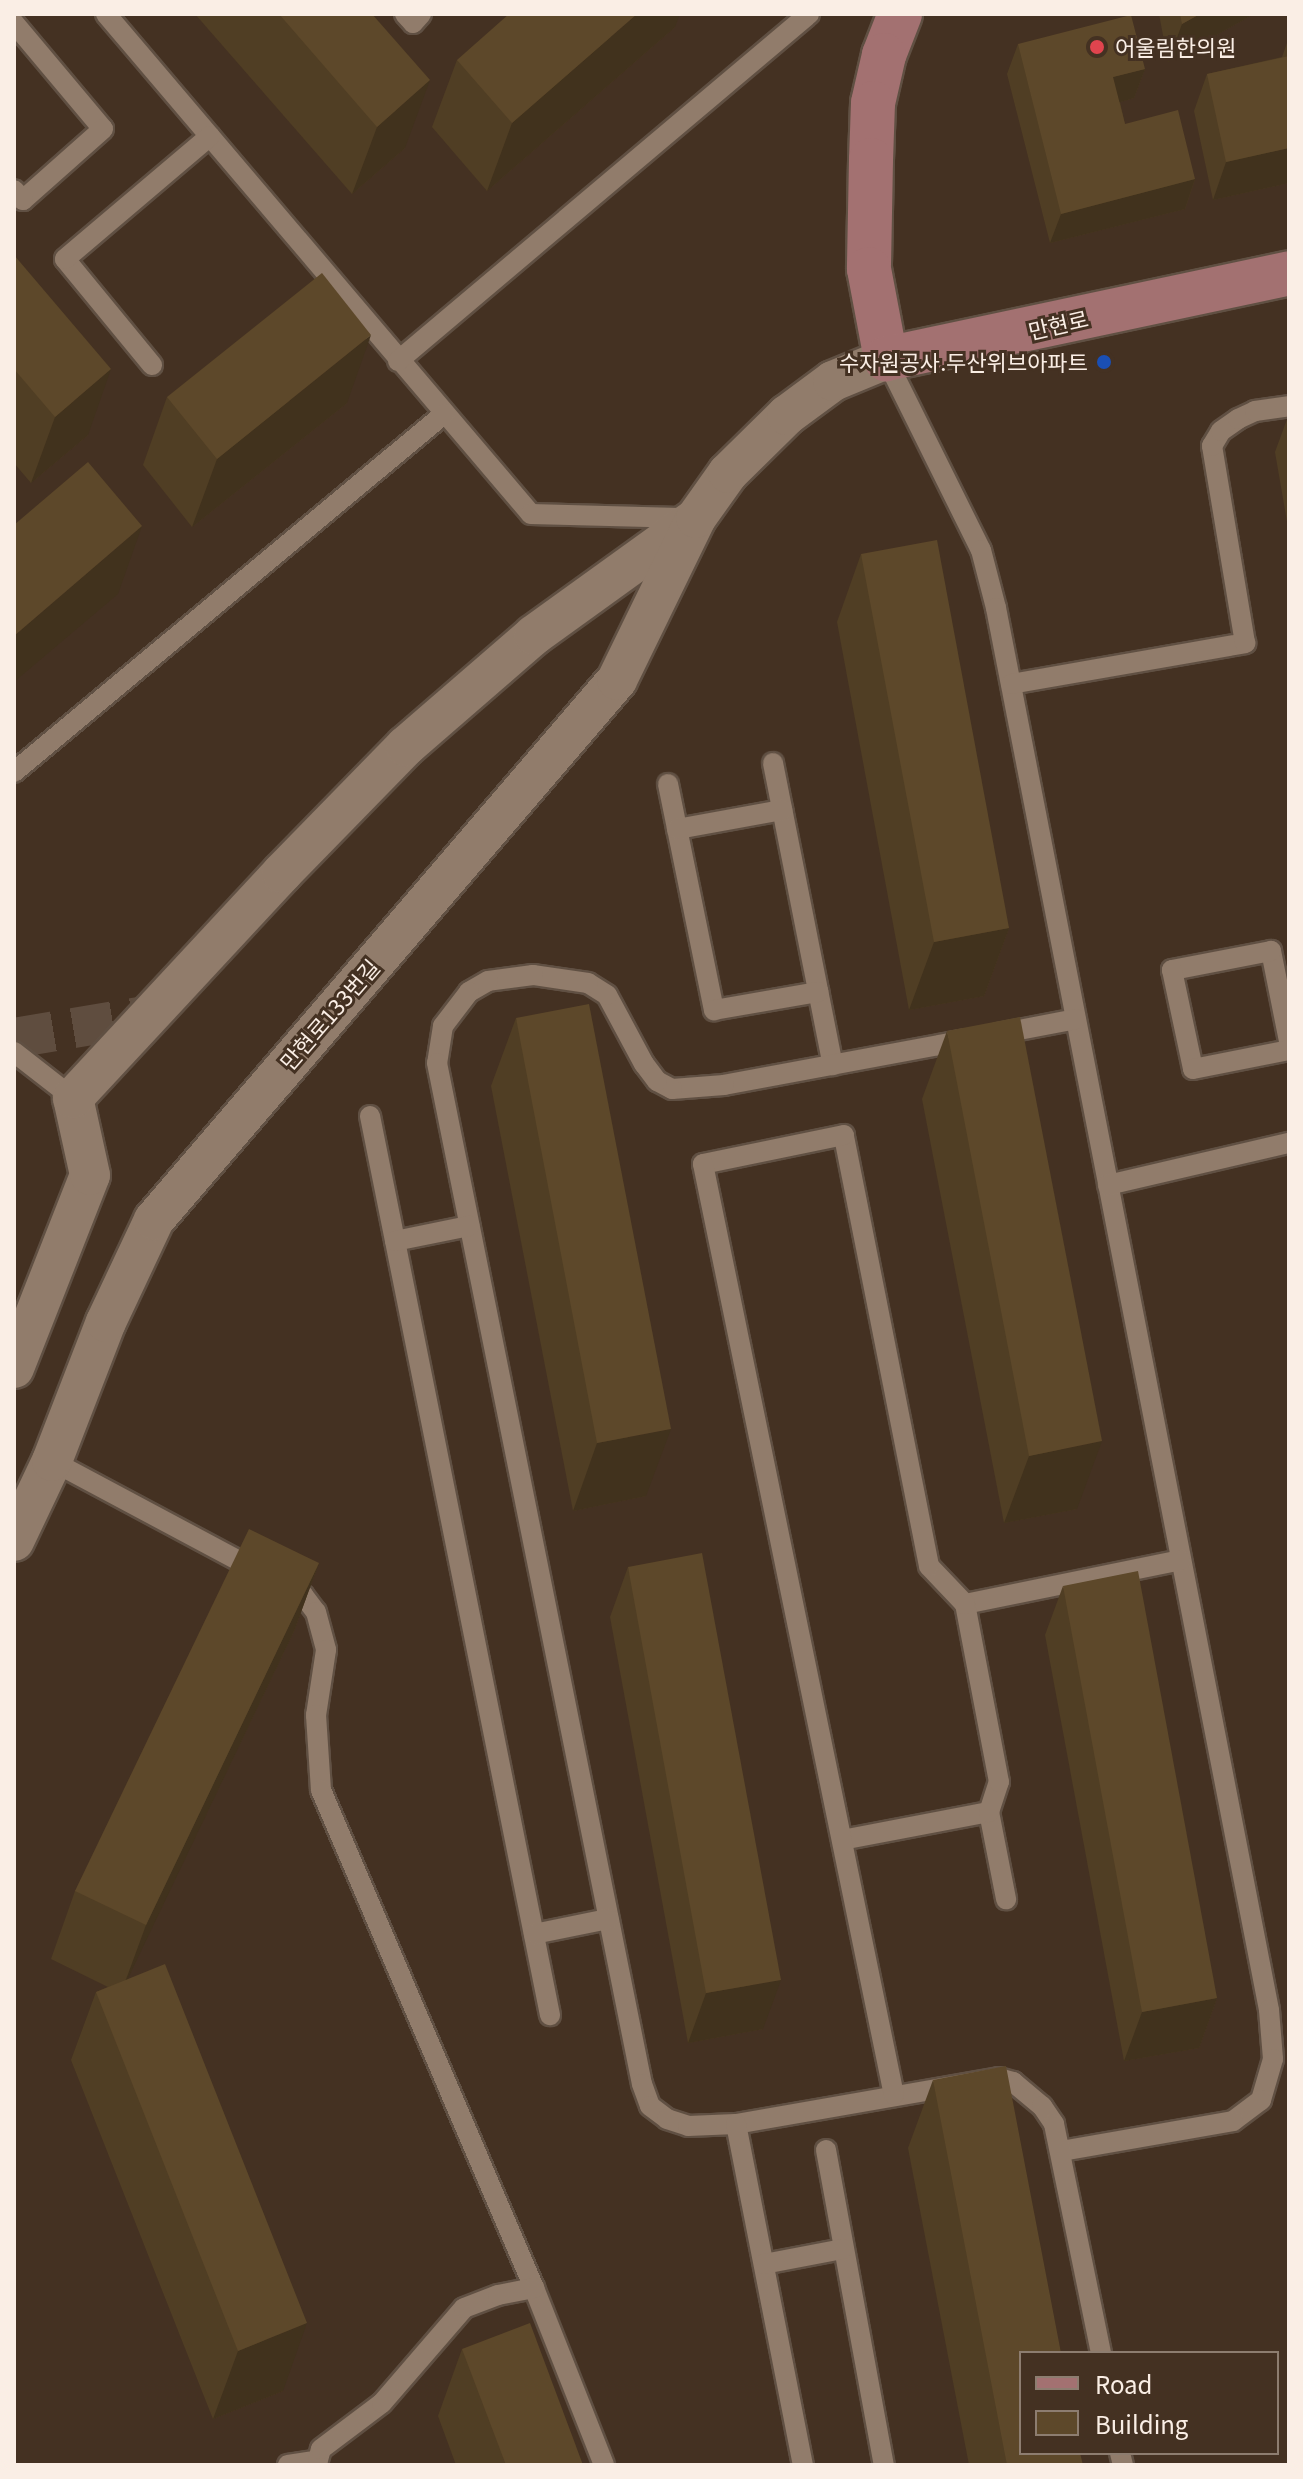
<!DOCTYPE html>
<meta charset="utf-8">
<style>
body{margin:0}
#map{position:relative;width:1303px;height:2479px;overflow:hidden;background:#443122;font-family:Georgia,"Noto Sans KR",serif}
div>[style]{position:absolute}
.street-tunnel>*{height:40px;margin-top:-20px;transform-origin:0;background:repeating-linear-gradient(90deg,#5f4d3f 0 40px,transparent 0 60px)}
.roads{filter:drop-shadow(2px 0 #605043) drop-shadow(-2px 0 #605043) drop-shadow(0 2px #605043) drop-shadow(0 -2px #605043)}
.lane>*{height:20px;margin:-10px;padding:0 10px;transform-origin:10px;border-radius:10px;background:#917c6b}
.street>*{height:40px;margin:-20px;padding:0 20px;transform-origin:20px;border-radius:20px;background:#917c6b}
.secondary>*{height:44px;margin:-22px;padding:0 22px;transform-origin:22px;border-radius:22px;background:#a37171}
.wall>*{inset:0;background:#503e24}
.shaded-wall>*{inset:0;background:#41321d}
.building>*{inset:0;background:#5d482a}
.dots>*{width:22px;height:22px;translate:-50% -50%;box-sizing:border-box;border:4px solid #443122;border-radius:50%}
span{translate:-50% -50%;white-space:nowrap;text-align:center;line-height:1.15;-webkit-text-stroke:6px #443122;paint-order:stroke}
.poi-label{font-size:22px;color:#faeee5}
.left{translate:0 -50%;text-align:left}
.right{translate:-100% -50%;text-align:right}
.street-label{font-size:22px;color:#faeee5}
.frame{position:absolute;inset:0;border:16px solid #faeee5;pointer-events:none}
.legend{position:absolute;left:1019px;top:2351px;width:260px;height:104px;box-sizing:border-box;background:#443122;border:2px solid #8d7d70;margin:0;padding:10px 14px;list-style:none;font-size:24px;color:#faeee5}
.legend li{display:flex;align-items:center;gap:16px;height:40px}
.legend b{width:40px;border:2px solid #8d7d70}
</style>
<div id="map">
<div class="street-tunnel">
<i style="left:14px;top:1038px;width:139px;rotate:-9.5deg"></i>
</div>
<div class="roads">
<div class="lane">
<i style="left:106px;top:14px;width:656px;rotate:49.64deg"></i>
<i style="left:531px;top:514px;width:157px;rotate:1.5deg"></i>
<i style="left:405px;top:14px;width:12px;rotate:48deg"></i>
<i style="left:413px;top:23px;width:12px;rotate:-48deg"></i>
<i style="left:14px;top:23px;width:138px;rotate:50deg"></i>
<i style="left:103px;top:129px;width:107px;rotate:138.4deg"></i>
<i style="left:23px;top:200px;width:13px;rotate:-132deg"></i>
<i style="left:886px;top:359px;width:213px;rotate:63.6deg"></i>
<i style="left:981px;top:550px;width:60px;rotate:75.5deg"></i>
<i style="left:996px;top:608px;width:1428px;rotate:78.98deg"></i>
<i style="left:1269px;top:2010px;width:49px;rotate:85.3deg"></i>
<i style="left:1273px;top:2059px;width:43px;rotate:106.3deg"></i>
<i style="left:1261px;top:2100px;width:35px;rotate:143deg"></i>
<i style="left:1233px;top:2121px;width:175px;rotate:170.1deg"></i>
<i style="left:398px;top:361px;width:538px;rotate:-40.17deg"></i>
<i style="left:152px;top:365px;width:137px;rotate:-129.4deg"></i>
<i style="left:65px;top:259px;width:190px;rotate:-40.3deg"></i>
<i style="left:1011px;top:684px;width:238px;rotate:-9.9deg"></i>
<i style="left:1245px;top:643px;width:200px;rotate:-99.5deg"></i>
<i style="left:1212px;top:446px;width:17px;rotate:-59deg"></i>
<i style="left:1221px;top:431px;width:21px;rotate:-35deg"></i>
<i style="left:1238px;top:419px;width:19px;rotate:-25deg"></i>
<i style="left:1255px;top:411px;width:34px;rotate:-8deg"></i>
<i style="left:773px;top:763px;width:308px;rotate:78.8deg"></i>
<i style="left:14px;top:772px;width:560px;rotate:-39.78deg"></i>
<i style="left:668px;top:784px;width:231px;rotate:78.5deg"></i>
<i style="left:714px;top:1010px;width:106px;rotate:-9.8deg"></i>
<i style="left:677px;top:829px;width:107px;rotate:-10.3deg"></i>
<i style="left:998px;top:1034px;width:79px;rotate:-10.9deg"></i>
<i style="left:966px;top:1040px;width:246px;rotate:169.5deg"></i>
<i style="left:724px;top:1085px;width:52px;rotate:175.6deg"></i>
<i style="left:672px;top:1089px;width:17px;rotate:-152deg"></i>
<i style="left:657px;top:1081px;width:21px;rotate:-127deg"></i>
<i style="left:644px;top:1064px;width:78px;rotate:-118.2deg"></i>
<i style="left:607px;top:995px;width:22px;rotate:-148deg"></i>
<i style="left:588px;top:983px;width:56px;rotate:-171.7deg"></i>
<i style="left:533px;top:975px;width:45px;rotate:172.4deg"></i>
<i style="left:488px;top:981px;width:22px;rotate:150deg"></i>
<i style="left:469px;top:992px;width:43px;rotate:127.4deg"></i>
<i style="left:443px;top:1026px;width:37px;rotate:99deg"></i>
<i style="left:437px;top:1063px;width:1041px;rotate:78.65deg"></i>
<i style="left:642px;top:2084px;width:23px;rotate:70deg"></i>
<i style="left:650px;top:2106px;width:21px;rotate:37deg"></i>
<i style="left:667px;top:2119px;width:22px;rotate:18deg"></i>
<i style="left:688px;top:2126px;width:48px;rotate:-2.4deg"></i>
<i style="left:736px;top:2124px;width:267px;rotate:-9.9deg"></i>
<i style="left:999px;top:2078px;width:15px;rotate:16deg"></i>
<i style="left:1013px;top:2082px;width:38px;rotate:40deg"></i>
<i style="left:1042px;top:2106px;width:22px;rotate:56deg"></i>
<i style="left:1054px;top:2124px;width:234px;rotate:78.4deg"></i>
<i style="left:1289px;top:1041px;width:92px;rotate:-101.3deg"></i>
<i style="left:1271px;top:951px;width:101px;rotate:169.1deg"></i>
<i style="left:1172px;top:970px;width:101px;rotate:78deg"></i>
<i style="left:1193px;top:1069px;width:98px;rotate:-11.2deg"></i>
<i style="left:14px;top:1052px;width:75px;rotate:37.9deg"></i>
<i style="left:370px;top:1116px;width:917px;rotate:78.68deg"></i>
<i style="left:1108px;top:1185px;width:186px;rotate:-13.1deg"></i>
<i style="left:395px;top:1241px;width:76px;rotate:-11.5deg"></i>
<i style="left:52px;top:1461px;width:285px;rotate:28.1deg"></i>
<i style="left:303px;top:1595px;width:21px;rotate:53deg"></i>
<i style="left:316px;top:1612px;width:39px;rotate:75deg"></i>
<i style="left:326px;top:1650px;width:66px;rotate:98.7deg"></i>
<i style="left:316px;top:1715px;width:75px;rotate:86.2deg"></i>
<i style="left:321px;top:1790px;width:542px;rotate:66.84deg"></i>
<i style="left:534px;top:2288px;width:190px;rotate:68.4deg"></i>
<i style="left:965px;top:1604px;width:220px;rotate:-11.5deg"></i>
<i style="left:989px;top:1812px;width:89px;rotate:78.9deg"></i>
<i style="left:842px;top:1840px;width:150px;rotate:-10.8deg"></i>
<i style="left:989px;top:1812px;width:32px;rotate:-72deg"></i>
<i style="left:999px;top:1782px;width:181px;rotate:-100.8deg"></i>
<i style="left:965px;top:1604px;width:52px;rotate:-133.5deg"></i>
<i style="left:929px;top:1566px;width:439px;rotate:-101.2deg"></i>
<i style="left:844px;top:1135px;width:144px;rotate:168.4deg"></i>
<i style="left:703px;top:1164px;width:950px;rotate:78.41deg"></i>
<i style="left:534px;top:1934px;width:76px;rotate:-11.5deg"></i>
<i style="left:736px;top:2124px;width:348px;rotate:78.9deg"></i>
<i style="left:826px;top:2150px;width:320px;rotate:79.6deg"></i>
<i style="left:764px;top:2264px;width:80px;rotate:-10.8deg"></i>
<i style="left:1120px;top:2453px;width:12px;rotate:76deg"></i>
<i style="left:288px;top:2465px;width:30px;rotate:-9deg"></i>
<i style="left:318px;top:2460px;width:11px;rotate:-75deg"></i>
<i style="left:321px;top:2449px;width:76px;rotate:-37deg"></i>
<i style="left:382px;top:2403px;width:125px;rotate:-49.2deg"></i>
<i style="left:464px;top:2308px;width:36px;rotate:-21deg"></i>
<i style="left:498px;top:2295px;width:37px;rotate:-11deg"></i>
</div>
<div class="street">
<i style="left:14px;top:1368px;width:207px;rotate:-68.5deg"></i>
<i style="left:90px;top:1175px;width:79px;rotate:-102.4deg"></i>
<i style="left:73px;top:1098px;width:307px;rotate:-47.1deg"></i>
<i style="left:282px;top:873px;width:177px;rotate:-45.7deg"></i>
<i style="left:406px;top:746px;width:169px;rotate:-40.9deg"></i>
<i style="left:534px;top:635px;width:195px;rotate:-35.8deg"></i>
<i style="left:14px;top:1541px;width:89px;rotate:-64.6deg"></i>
<i style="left:52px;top:1461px;width:149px;rotate:-68.8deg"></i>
<i style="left:106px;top:1322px;width:113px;rotate:-64.8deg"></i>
<i style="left:154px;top:1220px;width:711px;rotate:-49.39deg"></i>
<i style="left:617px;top:680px;width:180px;rotate:-64deg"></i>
<i style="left:696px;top:518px;width:55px;rotate:-54.6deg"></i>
<i style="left:728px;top:473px;width:83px;rotate:-44.5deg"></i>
<i style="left:787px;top:415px;width:57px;rotate:-36.5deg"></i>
<i style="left:833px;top:381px;width:57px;rotate:-22.5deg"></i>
</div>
<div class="secondary">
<i style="left:900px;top:14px;width:44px;rotate:111.3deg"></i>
<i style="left:884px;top:55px;width:49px;rotate:102.9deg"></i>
<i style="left:873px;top:103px;width:57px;rotate:92deg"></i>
<i style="left:871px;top:160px;width:109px;rotate:91.1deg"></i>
<i style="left:869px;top:269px;width:92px;rotate:79.3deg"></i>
<i style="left:886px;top:359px;width:412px;rotate:-12deg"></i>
</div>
</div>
<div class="wall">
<i style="clip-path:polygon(195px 14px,372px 14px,405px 148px,352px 194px)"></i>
<i style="clip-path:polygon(1159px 14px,1254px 14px,1168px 62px)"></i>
<i style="clip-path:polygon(675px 27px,487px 191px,432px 127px,457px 60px)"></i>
<i style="clip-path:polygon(1288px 40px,1289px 40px,1289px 183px,1213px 200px,1194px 111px,1207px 74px,1282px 57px)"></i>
<i style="clip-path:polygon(1018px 44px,1145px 69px,1134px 98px,1120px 102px,1125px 124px,1195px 179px,1185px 209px,1050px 243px,1007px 74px)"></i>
<i style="clip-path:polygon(14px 255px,88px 435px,31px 483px,14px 463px)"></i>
<i style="clip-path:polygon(167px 397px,347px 403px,192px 527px,143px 465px)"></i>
<i style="clip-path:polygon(1289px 414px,1289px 533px,1275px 452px)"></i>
<i style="clip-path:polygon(861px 554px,1009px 928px,984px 996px,909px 1010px,837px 622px)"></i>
<i style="clip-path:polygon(516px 1018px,646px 1496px,573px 1511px,491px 1086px)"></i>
<i style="clip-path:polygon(947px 1031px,1077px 1509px,1004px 1523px,922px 1099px)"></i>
<i style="clip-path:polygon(319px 1563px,294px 1631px,127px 1979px,283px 2391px,213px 2419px,71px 2060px,96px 1992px,108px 1987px,51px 1959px,75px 1891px)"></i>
<i style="clip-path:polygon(628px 1567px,763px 2029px,688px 2043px,610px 1617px)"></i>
<i style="clip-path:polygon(1063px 1586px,1217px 1998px,1199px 2048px,1124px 2061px,1045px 1635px)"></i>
<i style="clip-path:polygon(933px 2080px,1083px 2465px,969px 2465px,908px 2148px)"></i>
<i style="clip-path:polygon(462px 2349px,583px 2465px,456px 2465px,438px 2416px)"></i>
</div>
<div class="shaded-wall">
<i style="clip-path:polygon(637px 14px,680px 14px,675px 27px,487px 191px,512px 123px)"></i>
<i style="clip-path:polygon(1200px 14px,1254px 14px,1168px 62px,1182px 24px)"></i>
<i style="clip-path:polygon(1145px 69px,1134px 98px,1103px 107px,1113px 77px)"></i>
<i style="clip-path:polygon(430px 80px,405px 148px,352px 194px,377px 127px)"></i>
<i style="clip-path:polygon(1289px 148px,1289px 183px,1213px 200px,1226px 162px)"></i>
<i style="clip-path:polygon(1195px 179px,1185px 209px,1050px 243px,1061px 214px)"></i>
<i style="clip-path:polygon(371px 335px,347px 403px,192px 527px,217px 459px)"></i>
<i style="clip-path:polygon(111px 369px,88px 435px,31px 483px,55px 417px)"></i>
<i style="clip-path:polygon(142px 526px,118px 594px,14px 682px,14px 636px)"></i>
<i style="clip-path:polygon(1009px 928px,984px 996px,909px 1010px,934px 942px)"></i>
<i style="clip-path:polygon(671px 1429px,646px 1496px,573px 1511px,597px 1443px)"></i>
<i style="clip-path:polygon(1102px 1441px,1077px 1509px,1004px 1523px,1029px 1456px)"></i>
<i style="clip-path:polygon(319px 1563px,294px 1631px,121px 1993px,146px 1925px)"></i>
<i style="clip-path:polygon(781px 1980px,763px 2029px,688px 2043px,706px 1993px)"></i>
<i style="clip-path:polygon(1217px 1998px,1199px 2048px,1124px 2061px,1142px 2012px)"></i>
<i style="clip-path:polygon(307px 2323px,283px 2391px,213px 2419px,238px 2351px)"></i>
</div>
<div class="building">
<i style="clip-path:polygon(279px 14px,372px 14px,430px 80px,377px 127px)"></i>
<i style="clip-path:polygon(509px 14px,637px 14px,512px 123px,457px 60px)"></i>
<i style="clip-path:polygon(1180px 14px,1200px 14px,1182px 24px)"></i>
<i style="clip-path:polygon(1131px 15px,1145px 69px,1113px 77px,1125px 124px,1178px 110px,1195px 179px,1061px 214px,1018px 44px)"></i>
<i style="clip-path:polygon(1289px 56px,1289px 148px,1226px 162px,1207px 74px)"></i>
<i style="clip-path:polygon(14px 255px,111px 369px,55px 417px,14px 369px)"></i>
<i style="clip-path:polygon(322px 273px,371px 335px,217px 459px,167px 397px)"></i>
<i style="clip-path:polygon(88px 462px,142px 526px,14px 636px,14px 525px)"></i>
<i style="clip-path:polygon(937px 540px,1009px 928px,934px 942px,861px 554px)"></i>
<i style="clip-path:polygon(589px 1004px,671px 1429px,597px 1443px,516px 1018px)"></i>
<i style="clip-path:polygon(1020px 1017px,1102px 1441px,1029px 1456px,947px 1031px)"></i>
<i style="clip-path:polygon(249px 1529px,319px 1563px,146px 1925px,75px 1891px)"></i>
<i style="clip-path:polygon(702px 1553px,781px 1980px,706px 1993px,628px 1567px)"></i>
<i style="clip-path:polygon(1138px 1571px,1217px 1998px,1142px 2012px,1063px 1586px)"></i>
<i style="clip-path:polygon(165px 1964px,307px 2323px,238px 2351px,96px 1992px)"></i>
<i style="clip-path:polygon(1006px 2066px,1061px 2353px,1021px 2353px,1021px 2453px,1080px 2453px,1083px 2465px,1007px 2465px,933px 2080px)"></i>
<i style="clip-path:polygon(530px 2323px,583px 2465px,506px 2465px,462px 2349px)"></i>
</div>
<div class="dots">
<i style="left:1097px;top:47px;background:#e0444e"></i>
<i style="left:1104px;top:362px;background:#1a4fb4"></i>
</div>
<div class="poi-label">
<span class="left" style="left:1115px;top:47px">어울림한의원</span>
<span class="right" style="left:1088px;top:362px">수자원공사.두산위브아파트</span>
</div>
<div class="street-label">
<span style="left:1058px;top:324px;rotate:-13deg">만현로</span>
<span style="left:329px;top:1014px;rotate:-49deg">만현로133번길</span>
</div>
<div class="frame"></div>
<ul class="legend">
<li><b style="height:10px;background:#a37171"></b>Road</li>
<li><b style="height:22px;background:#5d482a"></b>Building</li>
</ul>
</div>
